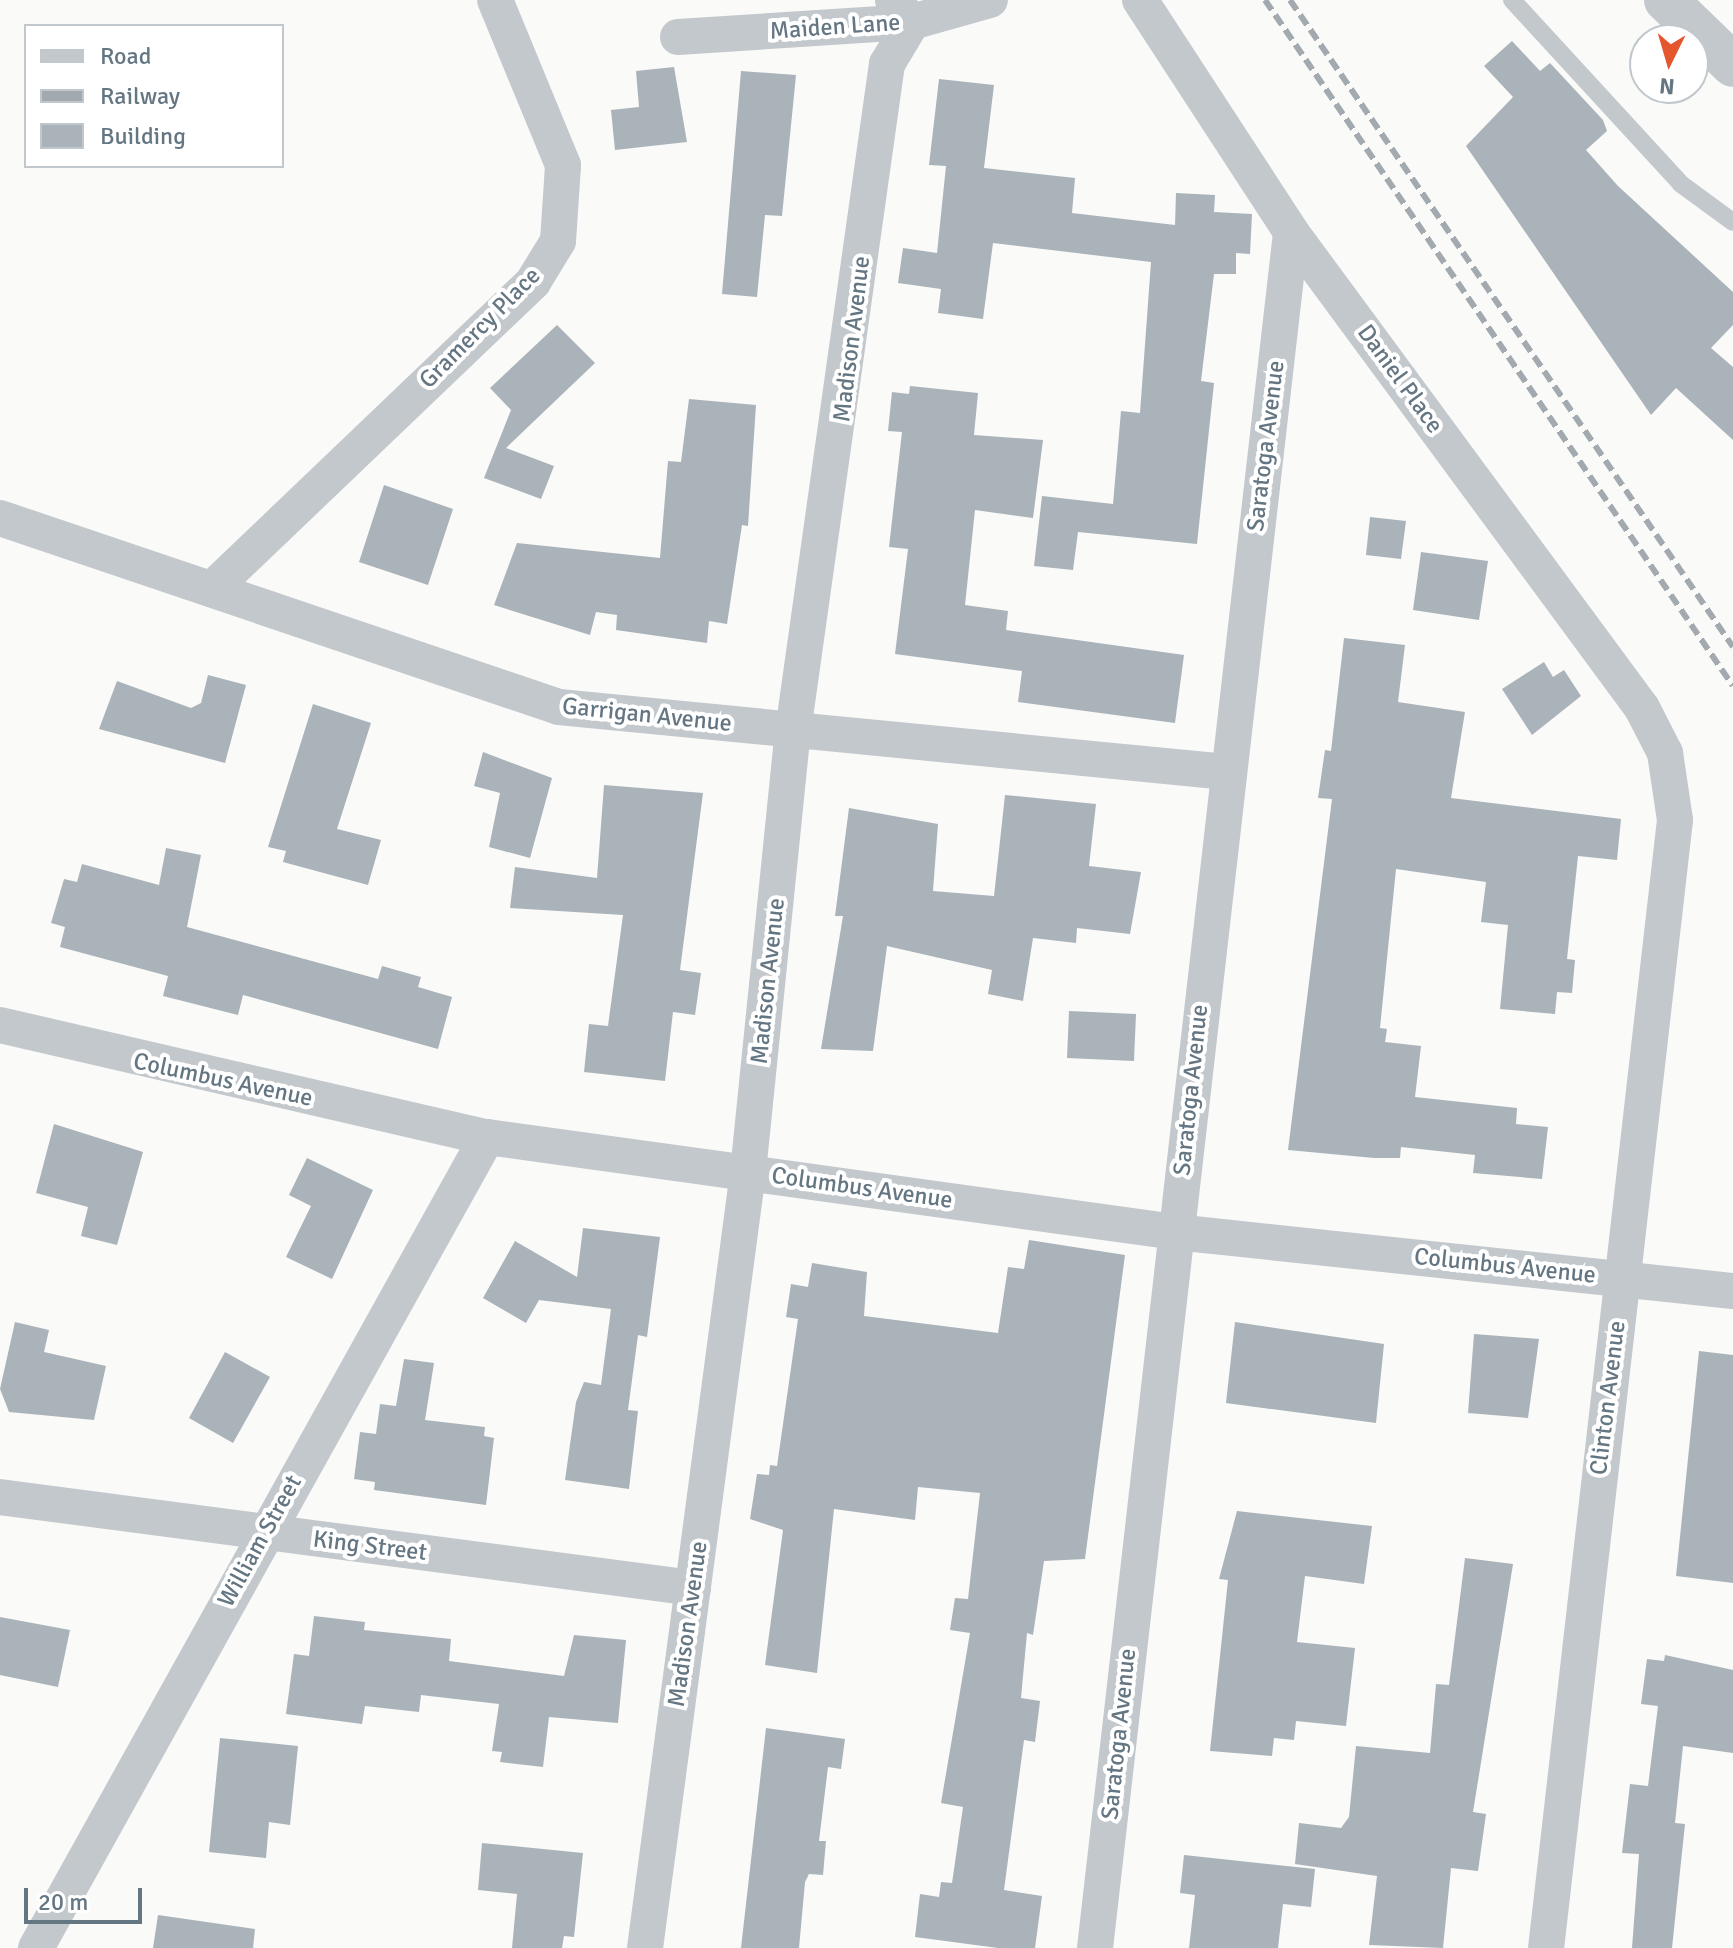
<!DOCTYPE html>
<style>
body{margin:0}
#map{position:relative;width:1733px;height:1948px;overflow:hidden;background:#fafaf8;font-family:Signika,sans-serif}
div>[style]{position:absolute}
.building>*{inset:0;background:#aab3b9}
.service>*{height:18px;margin:-9px;padding:0 9px;transform-origin:9px;border-radius:9px;background:#c3c8cc}
.minor>*{height:36px;margin:-18px;padding:0 18px;transform-origin:18px;border-radius:18px;background:#c3c8cc}
.tertiary>*{height:44px;margin:-22px;padding:0 22px;transform-origin:22px;border-radius:22px;background:#c3c8cc}
.rail>*{height:6px;margin-top:-3px;transform-origin:0;background:repeating-linear-gradient(90deg,#a2aab0 0 12px,transparent 0 18px)}
span{translate:-50% -50%;white-space:nowrap;text-align:center;line-height:1.15;-webkit-text-stroke:8px #fff;paint-order:stroke}
.street-label{font-size:24px;color:#657683}
.legend{position:absolute;left:24px;top:24px;width:260px;height:144px;box-sizing:border-box;background:#fff;border:2px solid #c1c8cd;margin:0;padding:10px 14px;list-style:none;font-size:24px;color:#657683}
.legend li{display:flex;align-items:center;gap:16px;height:40px}
.legend b{width:40px;border:2px solid #c1c8cd}
.north{position:absolute;left:1629px;top:24px;width:80px;height:80px;box-sizing:border-box;background:#fff;border:2px solid #c1c8cd;border-radius:50%;rotate:185deg;font-size:22px;font-weight:700;line-height:32px;text-align:center;color:#657683}
.north::after{content:'';display:block;margin:auto;width:28px;height:36px;background:#e4572e;clip-path:polygon(50% 0,100% 100%,50% 72%,0 100%)}
.scale{position:absolute;left:24px;top:1888px;width:118px;height:36px;box-sizing:border-box;border:4px solid #657683;border-top:0;padding-left:10px;font-size:24px;line-height:28px;white-space:nowrap;color:#657683;-webkit-text-stroke:6px #fff;paint-order:stroke}
</style>
<div id="map">
<div class="building">
<i style="clip-path:polygon(1512px 41px,1540px 71px,1550px 63px,1603px 120px,1607px 131px,1586px 150px,1618px 186px,1733px 292px,1733px 325px,1711px 348px,1733px 367px,1733px 440px,1676px 388px,1651px 415px,1466px 146px,1513px 97px,1484px 66px)"></i>
<i style="clip-path:polygon(674px 67px,687px 142px,615px 150px,611px 110px,639px 107px,636px 71px)"></i>
<i style="clip-path:polygon(741px 71px,796px 75px,782px 216px,765px 215px,757px 297px,722px 294px)"></i>
<i style="clip-path:polygon(939px 79px,994px 85px,984px 168px,1075px 178px,1072px 213px,1175px 225px,1176px 193px,1215px 195px,1214px 212px,1252px 214px,1250px 254px,1236px 253px,1236px 274px,1214px 274px,1201px 381px,1214px 383px,1197px 544px,1078px 532px,1073px 570px,1034px 566px,1042px 496px,1113px 504px,1121px 411px,1140px 413px,1151px 262px,993px 243px,983px 319px,938px 313px,941px 289px,898px 283px,903px 248px,937px 253px,946px 166px,929px 165px)"></i>
<i style="clip-path:polygon(557px 325px,595px 363px,506px 448px,554px 466px,541px 499px,484px 478px,511px 410px,490px 388px)"></i>
<i style="clip-path:polygon(910px 386px,978px 393px,974px 435px,1043px 440px,1033px 518px,975px 510px,965px 605px,1008px 611px,1006px 630px,1184px 655px,1175px 723px,1018px 702px,1022px 671px,895px 654px,908px 549px,889px 547px,902px 432px,888px 431px,892px 392px,909px 394px)"></i>
<i style="clip-path:polygon(689px 399px,756px 405px,748px 526px,742px 525px,727px 624px,709px 621px,707px 643px,616px 630px,617px 615px,596px 612px,590px 635px,494px 605px,517px 543px,660px 558px,668px 461px,681px 462px)"></i>
<i style="clip-path:polygon(384px 485px,453px 509px,428px 585px,359px 562px)"></i>
<i style="clip-path:polygon(1370px 517px,1406px 521px,1401px 559px,1366px 555px)"></i>
<i style="clip-path:polygon(1421px 552px,1488px 561px,1479px 620px,1413px 610px)"></i>
<i style="clip-path:polygon(1344px 638px,1405px 645px,1398px 702px,1465px 712px,1451px 798px,1621px 819px,1617px 860px,1578px 856px,1567px 959px,1575px 960px,1572px 993px,1557px 992px,1555px 1014px,1500px 1009px,1508px 925px,1481px 922px,1486px 882px,1396px 869px,1380px 1028px,1387px 1029px,1385px 1042px,1421px 1046px,1415px 1097px,1517px 1108px,1516px 1124px,1548px 1127px,1542px 1179px,1473px 1173px,1475px 1155px,1401px 1147px,1400px 1158px,1374px 1158px,1288px 1150px,1332px 799px,1318px 798px,1325px 750px,1331px 751px)"></i>
<i style="clip-path:polygon(1544px 662px,1553px 677px,1564px 670px,1581px 696px,1532px 735px,1502px 689px)"></i>
<i style="clip-path:polygon(208px 675px,246px 685px,225px 763px,99px 729px,117px 681px,191px 708px,201px 703px)"></i>
<i style="clip-path:polygon(313px 704px,371px 723px,337px 829px,381px 840px,368px 885px,283px 862px,286px 851px,268px 847px)"></i>
<i style="clip-path:polygon(483px 752px,552px 778px,530px 858px,489px 847px,500px 793px,474px 786px)"></i>
<i style="clip-path:polygon(604px 785px,703px 793px,680px 970px,701px 973px,695px 1015px,673px 1012px,665px 1081px,584px 1072px,589px 1024px,608px 1026px,623px 915px,510px 908px,515px 867px,597px 878px)"></i>
<i style="clip-path:polygon(1005px 795px,1096px 804px,1089px 866px,1141px 872px,1130px 934px,1077px 928px,1076px 943px,1033px 938px,1023px 1001px,988px 994px,992px 970px,887px 946px,873px 1051px,821px 1049px,843px 916px,835px 916px,849px 808px,938px 824px,933px 891px,994px 896px)"></i>
<i style="clip-path:polygon(166px 848px,201px 855px,187px 927px,378px 979px,382px 966px,421px 977px,418px 987px,452px 997px,438px 1049px,243px 995px,238px 1015px,163px 996px,168px 976px,60px 947px,65px 927px,51px 923px,64px 879px,77px 882px,82px 864px,159px 885px)"></i>
<i style="clip-path:polygon(1069px 1011px,1136px 1014px,1134px 1061px,1067px 1058px)"></i>
<i style="clip-path:polygon(54px 1124px,143px 1152px,117px 1245px,81px 1236px,88px 1207px,36px 1193px)"></i>
<i style="clip-path:polygon(307px 1158px,373px 1190px,332px 1279px,286px 1257px,311px 1206px,289px 1195px)"></i>
<i style="clip-path:polygon(583px 1228px,660px 1237px,647px 1337px,638px 1335px,628px 1410px,638px 1411px,629px 1489px,565px 1480px,576px 1402px,584px 1382px,601px 1385px,611px 1309px,539px 1300px,526px 1323px,483px 1298px,515px 1241px,577px 1277px)"></i>
<i style="clip-path:polygon(1029px 1240px,1125px 1255px,1085px 1559px,1044px 1561px,1033px 1635px,1027px 1633px,1021px 1698px,1040px 1701px,1035px 1742px,1024px 1740px,1004px 1890px,1042px 1896px,1035px 1948px,998px 1948px,915px 1937px,920px 1894px,939px 1897px,941px 1882px,952px 1883px,963px 1807px,941px 1803px,970px 1633px,950px 1630px,955px 1598px,968px 1599px,980px 1493px,918px 1487px,915px 1520px,834px 1509px,817px 1673px,765px 1665px,783px 1530px,750px 1519px,757px 1474px,769px 1475px,770px 1465px,777px 1466px,798px 1319px,786px 1317px,791px 1284px,808px 1287px,812px 1263px,867px 1272px,864px 1316px,998px 1333px,1008px 1267px,1024px 1269px)"></i>
<i style="clip-path:polygon(15px 1322px,49px 1330px,44px 1352px,106px 1366px,94px 1420px,9px 1412px,0 1389px)"></i>
<i style="clip-path:polygon(1235px 1322px,1384px 1344px,1376px 1423px,1226px 1403px)"></i>
<i style="clip-path:polygon(1474px 1334px,1539px 1339px,1528px 1418px,1468px 1413px)"></i>
<i style="clip-path:polygon(1699px 1351px,1733px 1355px,1733px 1583px,1676px 1576px)"></i>
<i style="clip-path:polygon(225px 1352px,270px 1377px,233px 1443px,189px 1418px)"></i>
<i style="clip-path:polygon(404px 1359px,434px 1363px,425px 1420px,485px 1427px,484px 1436px,494px 1438px,486px 1505px,374px 1490px,375px 1482px,354px 1479px,360px 1432px,376px 1434px,380px 1404px,396px 1406px)"></i>
<i style="clip-path:polygon(1237px 1511px,1372px 1526px,1364px 1584px,1305px 1576px,1297px 1642px,1355px 1648px,1346px 1726px,1296px 1721px,1294px 1740px,1274px 1738px,1272px 1756px,1210px 1751px,1228px 1580px,1219px 1579px)"></i>
<i style="clip-path:polygon(1465px 1558px,1513px 1564px,1473px 1812px,1486px 1814px,1478px 1871px,1451px 1868px,1443px 1948px,1369px 1945px,1377px 1876px,1295px 1864px,1299px 1823px,1341px 1828px,1349px 1817px,1356px 1746px,1430px 1753px,1436px 1684px,1449px 1685px)"></i>
<i style="clip-path:polygon(314px 1616px,365px 1622px,364px 1630px,451px 1639px,449px 1661px,564px 1676px,574px 1635px,626px 1640px,618px 1723px,549px 1717px,543px 1767px,500px 1762px,502px 1752px,492px 1751px,499px 1704px,421px 1695px,419px 1712px,365px 1706px,362px 1724px,286px 1714px,294px 1654px,309px 1656px)"></i>
<i style="clip-path:polygon(0 1617px,70px 1630px,58px 1687px,0 1675px)"></i>
<i style="clip-path:polygon(1665px 1655px,1733px 1670px,1733px 1753px,1683px 1746px,1675px 1823px,1685px 1824px,1672px 1948px,1632px 1948px,1639px 1854px,1622px 1853px,1630px 1784px,1648px 1786px,1658px 1706px,1641px 1704px,1647px 1659px,1664px 1661px)"></i>
<i style="clip-path:polygon(766px 1728px,845px 1739px,841px 1769px,828px 1767px,819px 1841px,826px 1841px,823px 1875px,809px 1874px,805px 1882px,799px 1948px,741px 1948px)"></i>
<i style="clip-path:polygon(220px 1738px,298px 1746px,290px 1825px,269px 1822px,266px 1858px,209px 1852px)"></i>
<i style="clip-path:polygon(482px 1843px,583px 1853px,574px 1937px,564px 1936px,562px 1948px,512px 1948px,517px 1894px,478px 1890px)"></i>
<i style="clip-path:polygon(1184px 1855px,1315px 1869px,1311px 1907px,1283px 1904px,1278px 1948px,1189px 1948px,1195px 1895px,1180px 1893px)"></i>
<i style="clip-path:polygon(158px 1915px,255px 1929px,253px 1948px,153px 1948px)"></i>
</div>
<div class="service">
<i style="left:1512px;top:0;width:250px;rotate:47.4deg"></i>
<i style="left:1681px;top:184px;width:64px;rotate:36.2deg"></i>
</div>
<div class="minor">
<i style="left:1140px;top:0;width:277px;rotate:56.9deg"></i>
<i style="left:1291px;top:232px;width:591px;rotate:53.6deg"></i>
<i style="left:1642px;top:708px;width:51px;rotate:62.9deg"></i>
<i style="left:1665px;top:753px;width:68px;rotate:81.5deg"></i>
<i style="left:1675px;top:820px;width:1135px;rotate:96.52deg"></i>
<i style="left:678px;top:37px;width:234px;rotate:-3.7deg"></i>
<i style="left:912px;top:22px;width:81px;rotate:-15.8deg"></i>
<i style="left:0;top:518px;width:590px;rotate:18.68deg"></i>
<i style="left:559px;top:707px;width:671px;rotate:5.56deg"></i>
<i style="left:213px;top:588px;width:443px;rotate:-43.7deg"></i>
<i style="left:533px;top:282px;width:48px;rotate:-58.6deg"></i>
<i style="left:558px;top:241px;width:76px;rotate:-86.2deg"></i>
<i style="left:563px;top:165px;width:178px;rotate:-112.4deg"></i>
<i style="left:0;top:1025px;width:500px;rotate:13deg"></i>
<i style="left:487px;top:1137px;width:695px;rotate:7.86deg"></i>
<i style="left:1175px;top:1232px;width:561px;rotate:6.04deg"></i>
<i style="left:0;top:1497px;width:699px;rotate:7.48deg"></i>
<i style="left:36px;top:1948px;width:928px;rotate:-60.92deg"></i>
<i style="left:645px;top:1948px;width:783px;rotate:-82.44deg"></i>
<i style="left:748px;top:1172px;width:443px;rotate:-84.2deg"></i>
<i style="left:793px;top:731px;width:674px;rotate:-81.98deg"></i>
<i style="left:887px;top:64px;width:49px;rotate:-59.2deg"></i>
<i style="left:912px;top:22px;width:29px;rotate:-131deg"></i>
<i style="left:1095px;top:1948px;width:1727px;rotate:-83.48deg"></i>
</div>
<div class="tertiary">
<i style="left:1666px;top:0;width:93px;rotate:44.1deg"></i>
</div>
<div class="rail">
<i style="left:1265px;top:0;width:830px;rotate:55.7deg"></i>
<i style="left:1290px;top:0;width:784px;rotate:55.6deg"></i>
</div>
<div class="street-label">
<span style="left:835px;top:27px;rotate:-4deg">Maiden Lane</span>
<span style="left:480px;top:328px;rotate:-45deg">Gramercy Place</span>
<span style="left:852px;top:339px;rotate:-83deg">Madison Avenue</span>
<span style="left:1400px;top:379px;rotate:54deg">Daniel Place</span>
<span style="left:1266px;top:446px;rotate:-83deg">Saratoga Avenue</span>
<span style="left:647px;top:715px;rotate:6deg">Garrigan Avenue</span>
<span style="left:768px;top:981px;rotate:-84deg">Madison Avenue</span>
<span style="left:223px;top:1080px;rotate:12deg">Columbus Avenue</span>
<span style="left:1191px;top:1090px;rotate:-84deg">Saratoga Avenue</span>
<span style="left:862px;top:1188px;rotate:8deg">Columbus Avenue</span>
<span style="left:1505px;top:1266px;rotate:6deg">Columbus Avenue</span>
<span style="left:1608px;top:1398px;rotate:-83deg">Clinton Avenue</span>
<span style="left:260px;top:1541px;rotate:-61deg">William Street</span>
<span style="left:370px;top:1546px;rotate:7deg">King Street</span>
<span style="left:688px;top:1624px;rotate:-82deg">Madison Avenue</span>
<span style="left:1119px;top:1734px;rotate:-84deg">Saratoga Avenue</span>
</div>
<ul class="legend">
<li><b style="height:10px;background:#c3c8cc"></b>Road</li>
<li><b style="height:10px;background:#a2aab0"></b>Railway</li>
<li><b style="height:22px;background:#aab3b9"></b>Building</li>
</ul>
<div class="north">N</div>
<div class="scale">20 m</div>
</div>
